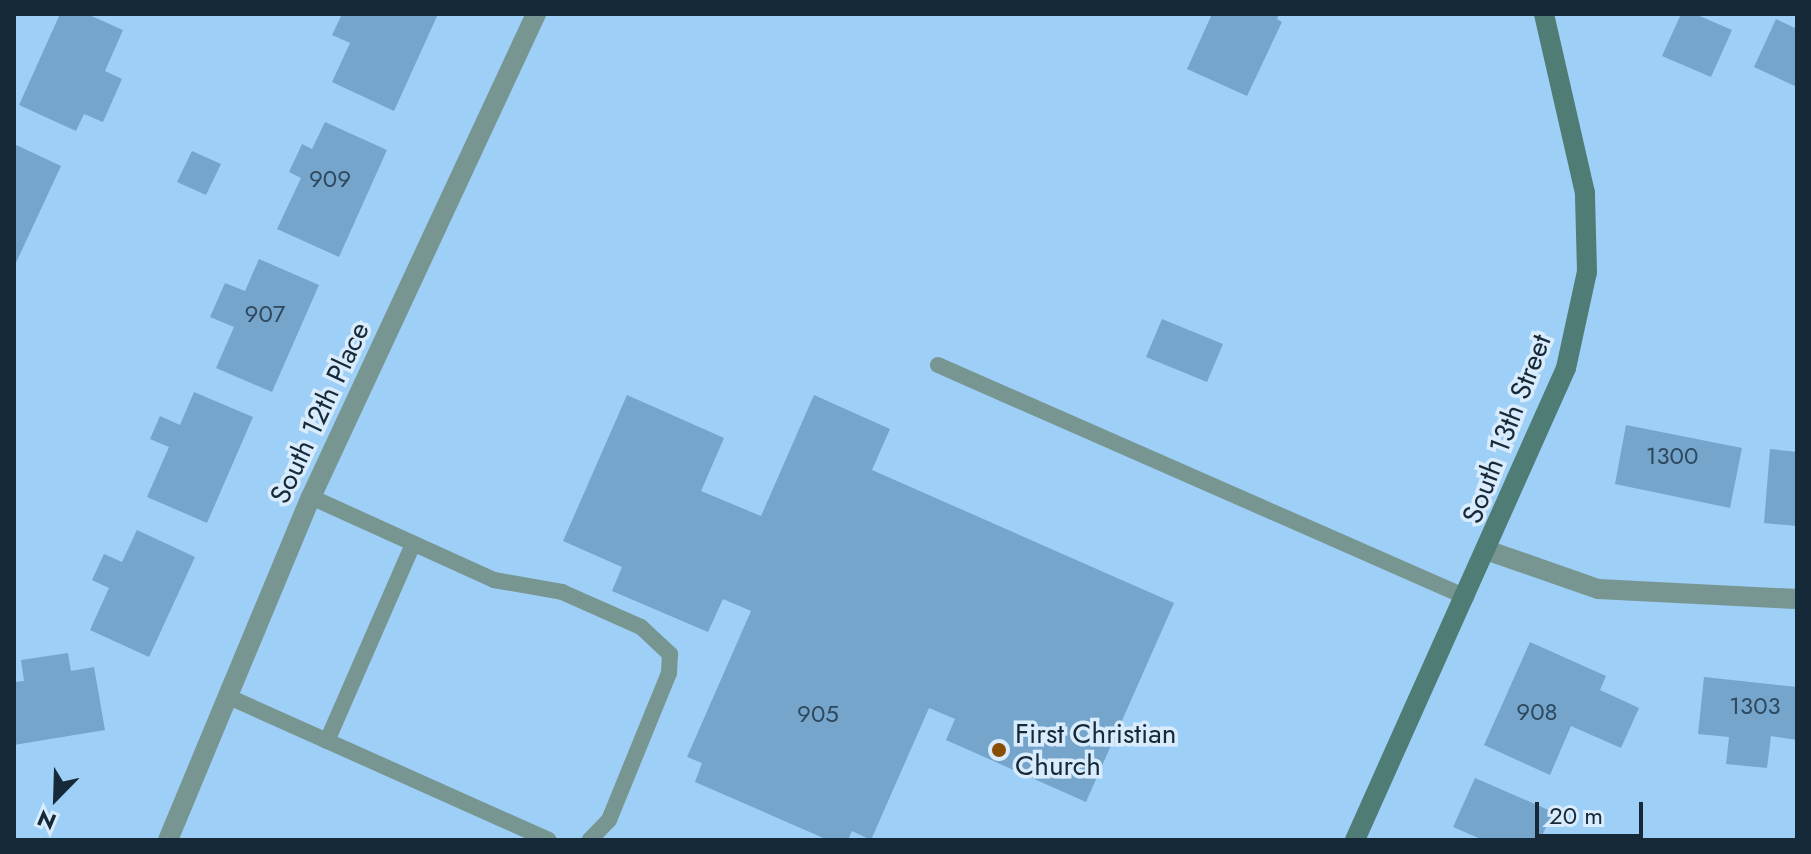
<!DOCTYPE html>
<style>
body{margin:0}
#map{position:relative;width:1811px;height:854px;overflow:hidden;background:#9ecff7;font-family:Jost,sans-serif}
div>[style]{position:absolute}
.building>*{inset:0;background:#75a5cb}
.lane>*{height:16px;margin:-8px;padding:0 8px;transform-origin:8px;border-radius:8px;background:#789691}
.street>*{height:20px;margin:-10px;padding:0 10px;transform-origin:10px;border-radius:10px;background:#789691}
.secondary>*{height:20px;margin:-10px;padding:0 10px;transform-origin:10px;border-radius:10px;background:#4f7d76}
.dots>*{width:22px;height:22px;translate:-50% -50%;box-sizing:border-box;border:4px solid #d9ecfd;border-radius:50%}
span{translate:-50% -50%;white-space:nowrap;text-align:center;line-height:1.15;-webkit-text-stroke:7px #d9ecfd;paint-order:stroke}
.number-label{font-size:24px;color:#2e485d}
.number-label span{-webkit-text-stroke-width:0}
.street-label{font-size:28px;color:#162938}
.poi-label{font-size:28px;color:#162938}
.left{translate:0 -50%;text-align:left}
.frame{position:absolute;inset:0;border:16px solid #162938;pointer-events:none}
.north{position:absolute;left:16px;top:758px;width:80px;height:80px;-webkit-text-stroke:6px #d9ecfd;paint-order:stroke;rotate:203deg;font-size:22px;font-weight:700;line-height:32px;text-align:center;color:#162938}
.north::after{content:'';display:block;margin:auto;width:28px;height:36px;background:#162938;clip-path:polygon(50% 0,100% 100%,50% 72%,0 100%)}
.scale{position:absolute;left:1535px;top:802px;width:108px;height:36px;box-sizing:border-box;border:4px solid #162938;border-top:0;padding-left:10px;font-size:24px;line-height:28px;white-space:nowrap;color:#162938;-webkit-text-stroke:6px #d9ecfd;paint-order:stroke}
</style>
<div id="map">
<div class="building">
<i style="clip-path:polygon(60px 14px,87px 14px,123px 30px,105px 71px,122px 79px,103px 122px,84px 114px,76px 131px,19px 105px)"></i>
<i style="clip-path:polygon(342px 14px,438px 14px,394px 111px,332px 82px,350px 43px,332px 35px)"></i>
<i style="clip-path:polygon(1212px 14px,1279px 14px,1277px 19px,1282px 22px,1247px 96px,1187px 69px)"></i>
<i style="clip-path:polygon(1681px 14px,1695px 14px,1732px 30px,1711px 77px,1662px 56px)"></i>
<i style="clip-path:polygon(1776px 19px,1797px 29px,1797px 87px,1754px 67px)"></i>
<i style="clip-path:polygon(325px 122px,387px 150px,339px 257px,277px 229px,301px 178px,289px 172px,302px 144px,312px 149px)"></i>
<i style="clip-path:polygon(14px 144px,61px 166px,14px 267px)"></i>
<i style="clip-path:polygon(192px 151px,221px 164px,206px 195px,177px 182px)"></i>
<i style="clip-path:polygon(259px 259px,319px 285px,272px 392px,216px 368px,234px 327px,210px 317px,225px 283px,245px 291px)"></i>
<i style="clip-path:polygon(1162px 319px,1223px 344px,1207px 382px,1146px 357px)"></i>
<i style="clip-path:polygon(194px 392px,253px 417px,207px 523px,147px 497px,169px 447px,150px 439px,160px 416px,180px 425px)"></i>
<i style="clip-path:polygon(627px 395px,724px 438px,701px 491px,761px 516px,814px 395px,890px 429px,872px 470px,1174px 603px,1086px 802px,946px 740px,955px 719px,929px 708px,871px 840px,852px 831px,848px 840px,828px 840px,695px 782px,702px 763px,687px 757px,751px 611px,723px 599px,708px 632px,612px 591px,622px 567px,563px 541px)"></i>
<i style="clip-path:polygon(1626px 425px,1742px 448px,1730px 508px,1615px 484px)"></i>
<i style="clip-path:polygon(1770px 449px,1797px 452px,1797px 526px,1764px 523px)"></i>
<i style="clip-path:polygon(137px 530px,195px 557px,149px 657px,90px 630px,109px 588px,92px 580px,104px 554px,122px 562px)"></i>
<i style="clip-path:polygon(1530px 642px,1606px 676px,1600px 690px,1639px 708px,1621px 748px,1571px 726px,1550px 775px,1484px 745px)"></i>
<i style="clip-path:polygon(68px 653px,71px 671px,94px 667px,105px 730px,14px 745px,14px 682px,24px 681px,21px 660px)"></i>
<i style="clip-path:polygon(1704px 677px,1797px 687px,1797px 740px,1771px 736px,1767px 768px,1726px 764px,1729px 737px,1698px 734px)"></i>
<i style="clip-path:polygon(1475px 778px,1553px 812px,1540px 840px,1483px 840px,1453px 827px)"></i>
</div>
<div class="lane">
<i style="left:938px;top:365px;width:577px;rotate:23.72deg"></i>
<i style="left:311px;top:497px;width:201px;rotate:24.4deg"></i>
<i style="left:494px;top:580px;width:69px;rotate:10deg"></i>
<i style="left:562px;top:592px;width:86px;rotate:23.9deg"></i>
<i style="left:641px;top:627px;width:40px;rotate:43deg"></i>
<i style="left:670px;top:654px;width:19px;rotate:93deg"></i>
<i style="left:669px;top:673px;width:159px;rotate:112.2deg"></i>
<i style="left:609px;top:820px;width:28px;rotate:134deg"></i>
<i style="left:229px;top:697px;width:350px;rotate:24.1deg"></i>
<i style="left:327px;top:741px;width:215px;rotate:-66.4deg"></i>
</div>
<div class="street">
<i style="left:1489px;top:551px;width:115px;rotate:19.2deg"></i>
<i style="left:1598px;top:589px;width:199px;rotate:2.9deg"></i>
<i style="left:168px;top:840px;width:372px;rotate:-67.4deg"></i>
<i style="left:311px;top:497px;width:533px;rotate:-65.02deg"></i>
</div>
<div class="secondary">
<i style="left:1355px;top:840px;width:517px;rotate:-65.91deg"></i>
<i style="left:1566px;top:368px;width:98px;rotate:-77.7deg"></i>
<i style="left:1587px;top:272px;width:79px;rotate:-91.5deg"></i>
<i style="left:1585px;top:193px;width:184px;rotate:-102.9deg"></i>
</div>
<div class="dots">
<i style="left:999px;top:750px;background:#884e04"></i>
</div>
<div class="number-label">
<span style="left:330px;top:179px">909</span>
<span style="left:265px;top:314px">907</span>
<span style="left:1672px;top:456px">1300</span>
<span style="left:1755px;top:706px">1303</span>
<span style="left:1537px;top:712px">908</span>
<span style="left:818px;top:714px">905</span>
</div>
<div class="street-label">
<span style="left:320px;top:413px;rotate:-65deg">South 12th Place</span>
<span style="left:1507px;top:429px;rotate:-69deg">South 13th Street</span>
</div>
<div class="poi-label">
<span class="left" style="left:1015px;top:750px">First Christian<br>Church</span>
</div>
<div class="frame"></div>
<div class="north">N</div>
<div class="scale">20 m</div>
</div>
